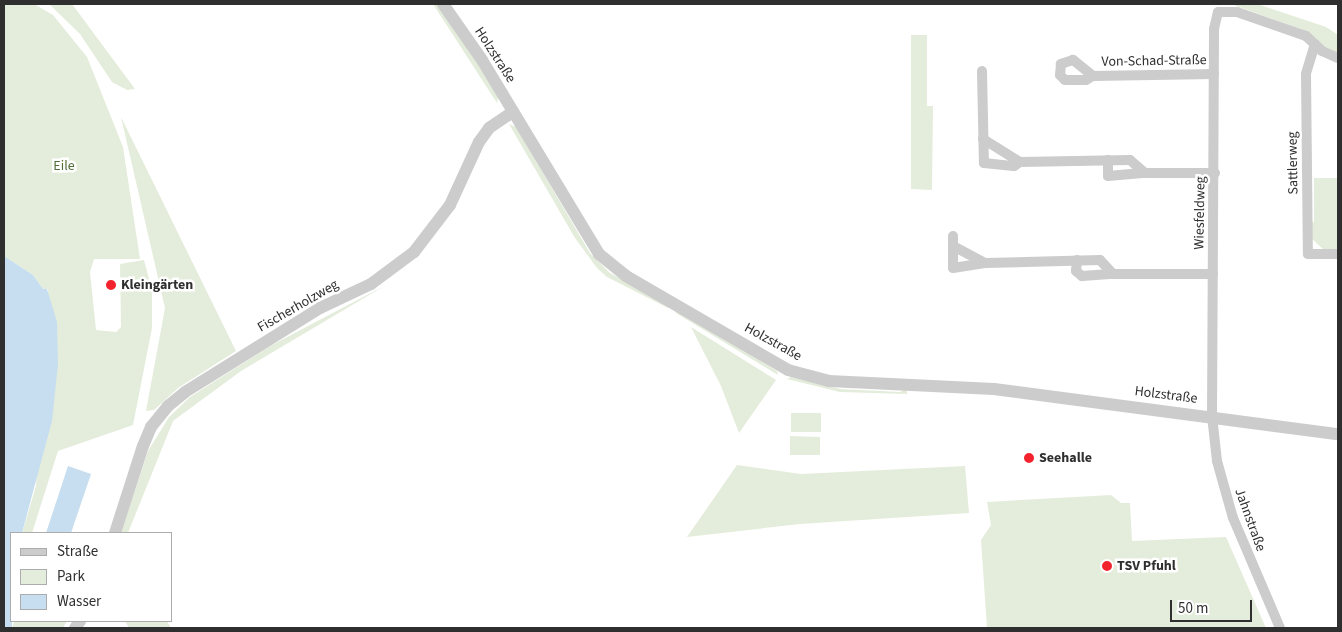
<!DOCTYPE html>
<meta charset="utf-8">
<style>
body{margin:0}
#map{position:relative;width:1342px;height:632px;overflow:hidden;background:#fff;font-family:"Source Sans 3",sans-serif}
div>[style]{position:absolute}
.green>*{inset:0;background:#e4eddb}
.water>*{inset:0;background:#c6deef}
.minor>*{height:10px;margin:-5px;padding:0 5px;transform-origin:5px;border-radius:5px;background:#ccc}
.tertiary>*{height:12px;margin:-6px;padding:0 6px;transform-origin:6px;border-radius:6px;background:#ccc}
.dots>*{width:14px;height:14px;translate:-50% -50%;box-sizing:border-box;border:2px solid #fff;border-radius:50%}
span{translate:-50% -50%;white-space:nowrap;text-align:center;line-height:1.15;-webkit-text-stroke:5px #fff;paint-order:stroke}
.street-label{font-size:14px;color:#2f2f2f}
.park-label{font-size:14px;color:#506e38}
.poi-label{font-size:14px;color:#2f2f2f;font-weight:700}
.left{translate:0 -50%;text-align:left}
.frame{position:absolute;inset:0;border:5px solid #2f2f2f;pointer-events:none}
.legend{position:absolute;left:10px;top:532px;width:162px;height:90px;box-sizing:border-box;background:#fff;border:1px solid #acacac;margin:0;padding:6px 9px;list-style:none;font-size:15px;color:#2f2f2f}
.legend li{display:flex;align-items:center;gap:10px;height:25px}
.legend b{width:25px;border:1px solid #acacac}
.scale{position:absolute;left:1170px;top:600px;width:82px;height:22px;box-sizing:border-box;border:2px solid #2f2f2f;border-top:0;padding-left:6px;font-size:15px;line-height:18px;white-space:nowrap;color:#2f2f2f;-webkit-text-stroke:4px #fff;paint-order:stroke}
</style>
<div id="map">
<div class="green">
<i style="clip-path:polygon(4px 4px,34px 4px,53px 15px,87px 57px,123px 147px,140px 259px,94px 259px,90px 272px,96px 330px,116px 332px,121px 327px,120px 264px,144px 260px,152px 290px,152px 328px,133px 425px,58px 451px,32px 533px,22px 533px,36px 486px,48px 289px,43px 289px,33px 275px,4px 256px)"></i>
<i style="clip-path:polygon(49px 4px,72px 4px,135px 89px,127px 90px,112px 82px,80px 34px)"></i>
<i style="clip-path:polygon(433px 4px,437px 4px,477px 63px,498px 97px,497px 103px)"></i>
<i style="clip-path:polygon(1231px 4px,1257px 4px,1326px 27px,1338px 35px,1338px 54px,1321px 46px,1301px 29px)"></i>
<i style="clip-path:polygon(911px 35px,927px 35px,927px 106px,933px 106px,932px 190px,911px 189px)"></i>
<i style="clip-path:polygon(121px 117px,236px 351px,178px 388px,154px 410px,146px 411px,165px 308px)"></i>
<i style="clip-path:polygon(509px 124px,516px 127px,590px 253px,610px 273px,669px 305px,668px 308px,607px 277px,597px 268px,575px 238px)"></i>
<i style="clip-path:polygon(1314px 178px,1338px 178px,1338px 251px,1325px 251px,1310px 237px,1310px 222px,1314px 222px)"></i>
<i style="clip-path:polygon(386px 285px,241px 371px,173px 421px,128px 533px,121px 533px,148px 451px,169px 417px,190px 397px,270px 346px)"></i>
<i style="clip-path:polygon(678px 310px,777px 371px,778px 375px,676px 313px)"></i>
<i style="clip-path:polygon(691px 327px,776px 380px,739px 433px,721px 386px)"></i>
<i style="clip-path:polygon(791px 377px,840px 389px,900px 392px,907px 388px,907px 394px,840px 392px,787px 379px)"></i>
<i style="clip-path:polygon(791px 413px,821px 413px,821px 432px,791px 432px)"></i>
<i style="clip-path:polygon(790px 436px,820px 437px,820px 455px,790px 455px)"></i>
<i style="clip-path:polygon(737px 465px,801px 474px,965px 466px,969px 513px,800px 524px,687px 537px)"></i>
<i style="clip-path:polygon(1111px 495px,1121px 503px,1130px 503px,1132px 541px,1226px 537px,1266px 628px,987px 628px,981px 540px,991px 525px,987px 502px)"></i>
<i style="clip-path:polygon(14px 621px,67px 621px,63px 628px,12px 628px)"></i>
<i style="clip-path:polygon(125px 621px,167px 621px,171px 628px,129px 628px)"></i>
</div>
<div class="water">
<i style="clip-path:polygon(4px 256px,33px 275px,43px 289px,47px 289px,57px 322px,58px 364px,52px 421px,22px 533px,11px 533px,12px 628px,4px 628px)"></i>
<i style="clip-path:polygon(68px 466px,91px 474px,71px 533px,46px 533px)"></i>
</div>
<div class="minor">
<i style="left:1315px;top:44px;width:31px;rotate:107deg"></i>
<i style="left:1306px;top:74px;width:180px;rotate:89.4deg"></i>
<i style="left:1308px;top:254px;width:30px"></i>
<i style="left:982px;top:71px;width:92px;rotate:88.8deg"></i>
<i style="left:984px;top:163px;width:30px;rotate:6deg"></i>
<i style="left:1014px;top:166px;width:7px;rotate:-34deg"></i>
<i style="left:1093px;top:76px;width:26px;rotate:-141deg"></i>
<i style="left:1073px;top:60px;width:13px;rotate:162deg"></i>
<i style="left:1061px;top:64px;width:11px;rotate:95deg"></i>
<i style="left:1060px;top:75px;width:7px;rotate:45deg"></i>
<i style="left:1065px;top:80px;width:21px"></i>
<i style="left:1086px;top:80px;width:8px;rotate:-30deg"></i>
<i style="left:1093px;top:76px;width:121px;rotate:-0.9deg"></i>
<i style="left:983px;top:139px;width:44px;rotate:31.9deg"></i>
<i style="left:1020px;top:162px;width:110px;rotate:-1deg"></i>
<i style="left:1130px;top:160px;width:20px;rotate:41deg"></i>
<i style="left:1145px;top:173px;width:70px"></i>
<i style="left:1108px;top:160px;width:16px;rotate:90deg"></i>
<i style="left:1108px;top:176px;width:37px;rotate:-5deg"></i>
<i style="left:953px;top:236px;width:10px;rotate:90deg"></i>
<i style="left:953px;top:246px;width:36px;rotate:28deg"></i>
<i style="left:985px;top:263px;width:115px;rotate:-1.5deg"></i>
<i style="left:1100px;top:260px;width:19px;rotate:47deg"></i>
<i style="left:1113px;top:274px;width:100px"></i>
<i style="left:953px;top:246px;width:22px;rotate:90deg"></i>
<i style="left:953px;top:268px;width:32px;rotate:-9deg"></i>
<i style="left:1077px;top:260px;width:11px;rotate:95deg"></i>
<i style="left:1076px;top:271px;width:8px;rotate:40deg"></i>
<i style="left:1082px;top:276px;width:31px;rotate:-4deg"></i>
<i style="left:1280px;top:628px;width:120px;rotate:-113.1deg"></i>
<i style="left:1233px;top:518px;width:59px;rotate:-105.7deg"></i>
<i style="left:1217px;top:461px;width:45px;rotate:-96.3deg"></i>
<i style="left:1212px;top:416px;width:387px;rotate:-89.7deg"></i>
<i style="left:1214px;top:29px;width:17px;rotate:-77deg"></i>
<i style="left:1218px;top:12px;width:19px"></i>
<i style="left:1237px;top:12px;width:73px;rotate:19.2deg"></i>
<i style="left:1306px;top:36px;width:22px;rotate:43deg"></i>
<i style="left:1322px;top:51px;width:17px;rotate:24deg"></i>
</div>
<div class="tertiary">
<i style="left:443px;top:4px;width:68px;rotate:55.1deg"></i>
<i style="left:482px;top:60px;width:227px;rotate:58.9deg"></i>
<i style="left:599px;top:254px;width:35px;rotate:39deg"></i>
<i style="left:626px;top:276px;width:187px;rotate:30.1deg"></i>
<i style="left:788px;top:370px;width:42px;rotate:15deg"></i>
<i style="left:829px;top:381px;width:165px;rotate:2.8deg"></i>
<i style="left:994px;top:389px;width:347px;rotate:7.5deg"></i>
<i style="left:115px;top:533px;width:91px;rotate:-72.2deg"></i>
<i style="left:143px;top:446px;width:21px;rotate:-67deg"></i>
<i style="left:151px;top:427px;width:27px;rotate:-51deg"></i>
<i style="left:168px;top:406px;width:22px;rotate:-39deg"></i>
<i style="left:185px;top:392px;width:159px;rotate:-31.9deg"></i>
<i style="left:320px;top:308px;width:56px;rotate:-25.2deg"></i>
<i style="left:371px;top:284px;width:54px;rotate:-36.7deg"></i>
<i style="left:414px;top:252px;width:59px;rotate:-52.5deg"></i>
<i style="left:450px;top:205px;width:69px;rotate:-65.3deg"></i>
<i style="left:479px;top:142px;width:17px;rotate:-54deg"></i>
<i style="left:489px;top:128px;width:29px;rotate:-34deg"></i>
<i style="left:75px;top:628px;width:9px;rotate:-54deg"></i>
</div>
<div class="dots">
<i style="left:111px;top:285px;background:#f3232e"></i>
<i style="left:1029px;top:458px;background:#f3232e"></i>
<i style="left:1107px;top:566px;background:#f3232e"></i>
</div>
<div class="street-label">
<span style="left:495px;top:55px;rotate:57deg">Holzstraße</span>
<span style="left:1154px;top:61px;rotate:-1deg">Von-Schad-Straße</span>
<span style="left:1293px;top:163px;rotate:-91deg">Sattlerweg</span>
<span style="left:1200px;top:213px;rotate:-89deg">Wiesfeldweg</span>
<span style="left:298px;top:306px;rotate:-30deg">Fischerholzweg</span>
<span style="left:773px;top:342px;rotate:29deg">Holzstraße</span>
<span style="left:1166px;top:395px;rotate:7deg">Holzstraße</span>
<span style="left:1250px;top:520px;rotate:70deg">Jahnstraße</span>
</div>
<div class="park-label">
<span style="left:64px;top:166px">Eile</span>
</div>
<div class="poi-label">
<span class="left" style="left:121px;top:285px">Kleingärten</span>
<span class="left" style="left:1039px;top:458px">Seehalle</span>
<span class="left" style="left:1117px;top:566px">TSV Pfuhl</span>
</div>
<div class="frame"></div>
<ul class="legend">
<li><b style="height:6px;background:#ccc"></b>Straße</li>
<li><b style="height:14px;background:#e4eddb"></b>Park</li>
<li><b style="height:14px;background:#c6deef"></b>Wasser</li>
</ul>
<div class="scale">50 m</div>
</div>
